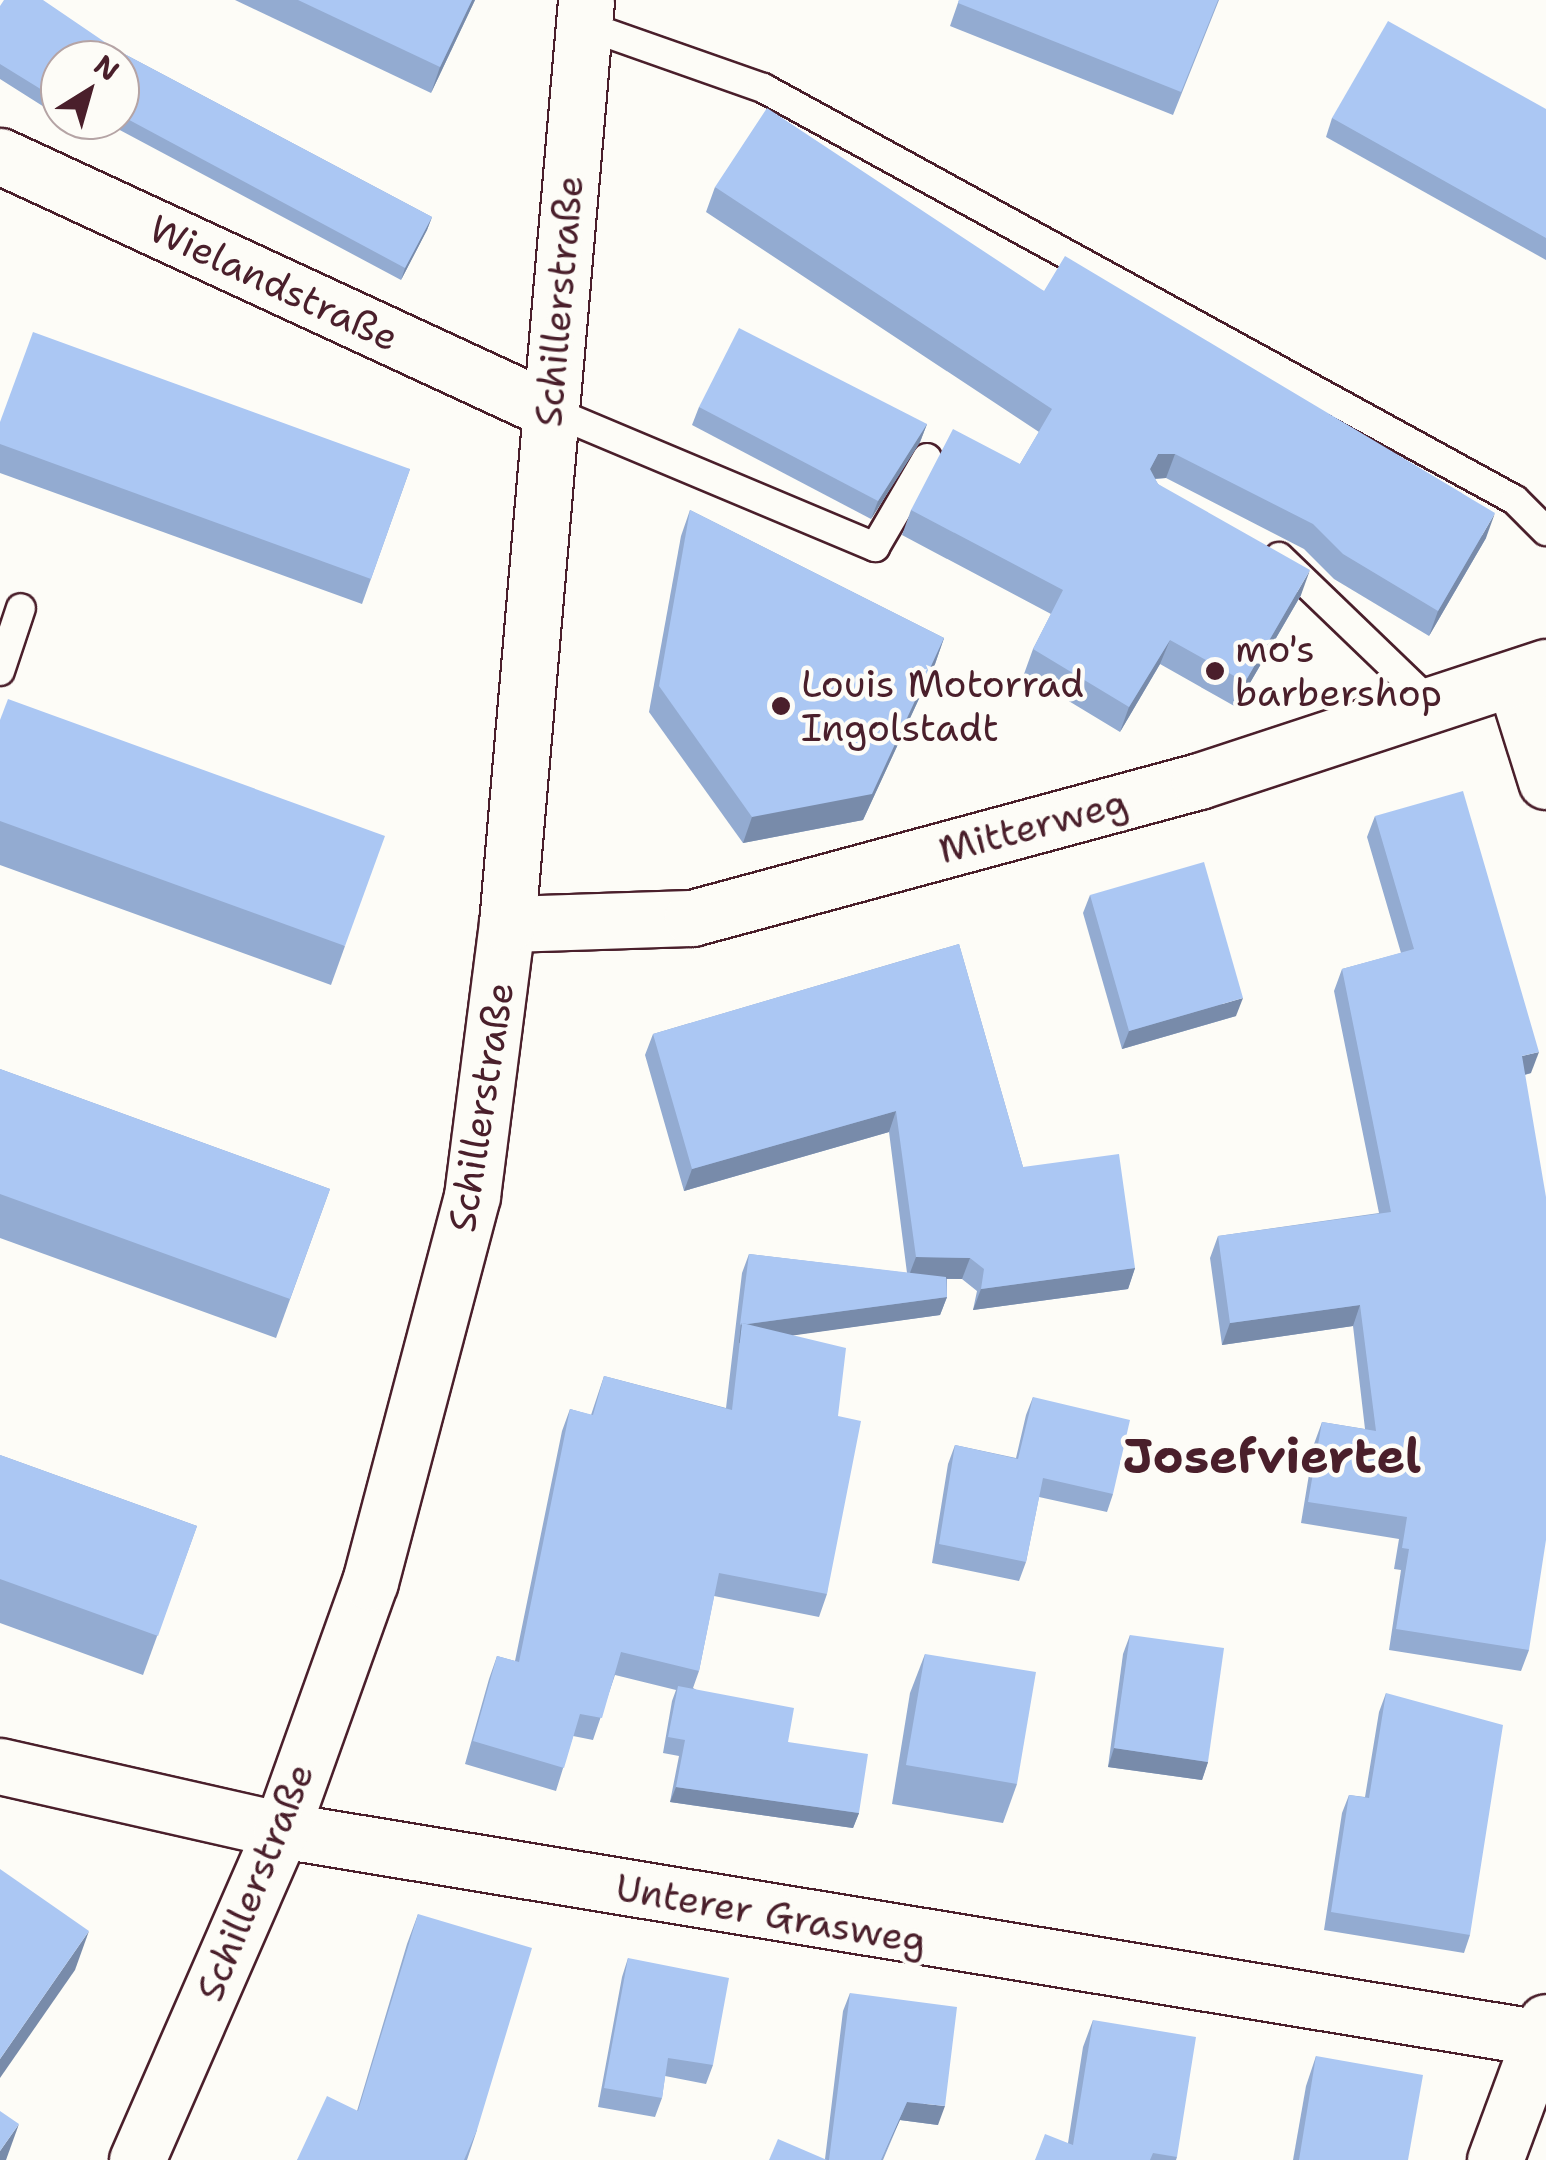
<!DOCTYPE html>
<meta charset="utf-8">
<style>
body{margin:0}
#map{position:relative;width:1546px;height:2160px;overflow:hidden;background:#fdfcf7;font-family:"Shantell Sans",sans-serif}
div>[style]{position:absolute}
.roads{filter:drop-shadow(2px 0 #4a1f2b) drop-shadow(-2px 0 #4a1f2b) drop-shadow(0 2px #4a1f2b) drop-shadow(0 -2px #4a1f2b)}
.service>*{height:28px;margin:-14px;padding:0 14px;transform-origin:14px;border-radius:14px;background:#fdfcf7}
.minor>*{height:55px;margin:-27.5px;padding:0 27.5px;transform-origin:27.5px;border-radius:27.5px;background:#fdfcf7}
.secondary>*{height:55px;margin:-27.5px;padding:0 27.5px;transform-origin:27.5px;border-radius:27.5px;background:#fdfcf7}
.wall>*{inset:0;background:#93abd1}
.shaded-wall>*{inset:0;background:#788baa}
.building>*{inset:0;background:#abc7f3}
.dots>*{width:28px;height:28px;translate:-50% -50%;box-sizing:border-box;border:5px solid #fdfcf7;border-radius:50%}
span{translate:-50% -50%;white-space:nowrap;text-align:center;line-height:1.15;-webkit-text-stroke:9px #fdfcf7;paint-order:stroke}
.street-label{font-size:38px;color:#4a1f2b}
.poi-label{font-size:38px;color:#4a1f2b}
.left{translate:0 -50%;text-align:left}
.district-label{font-size:48px;color:#4a1f2b;font-weight:700}
.north{position:absolute;left:40px;top:40px;width:100px;height:100px;box-sizing:border-box;background:#fdfcf7;border:2px solid #b5a4a5;border-radius:50%;rotate:37deg;font-size:28px;font-weight:700;line-height:40px;text-align:center;color:#4a1f2b}
.north::after{content:'';display:block;margin:auto;width:35px;height:45px;background:#4a1f2b;clip-path:polygon(50% 0,100% 100%,50% 72%,0 100%)}
</style>
<div id="map">
<div class="roads">
<div class="service">
<i style="left:584px;top:25px;width:190px;rotate:19.4deg"></i>
<i style="left:763px;top:88px;width:857px;rotate:28.72deg"></i>
<i style="left:1515px;top:500px;width:44px;rotate:45deg"></i>
<i style="left:549px;top:410px;width:354px;rotate:22.8deg"></i>
<i style="left:875px;top:547px;width:103px;rotate:-59.7deg"></i>
<i style="left:1279px;top:557px;width:216px;rotate:43.9deg"></i>
<i style="left:0;top:671px;width:66px;rotate:-71.6deg"></i>
</div>
<div class="minor">
<i style="left:0;top:156px;width:605px;rotate:24.83deg"></i>
<i style="left:1514px;top:679px;width:107px;rotate:72.6deg"></i>
<i style="left:507px;top:924px;width:185px;rotate:-1.9deg"></i>
<i style="left:692px;top:918px;width:525px;rotate:-15.12deg"></i>
<i style="left:1199px;top:781px;width:365px;rotate:-18.2deg"></i>
<i style="left:0;top:1766px;width:288px;rotate:12.8deg"></i>
<i style="left:281px;top:1830px;width:1282px;rotate:9.38deg"></i>
<i style="left:1495px;top:2160px;width:147px;rotate:-69.7deg"></i>
</div>
<div class="secondary">
<i style="left:137px;top:2160px;width:360px;rotate:-66.4deg"></i>
<i style="left:281px;top:1830px;width:263px;rotate:-70.3deg"></i>
<i style="left:370px;top:1582px;width:399px;rotate:-75.2deg"></i>
<i style="left:472px;top:1196px;width:274px;rotate:-82.7deg"></i>
<i style="left:507px;top:924px;width:927px;rotate:-85.11deg"></i>
</div>
</div>
<div class="wall">
<i style="clip-path:polygon(235px 0,475px 0,431px 93px)"></i>
<i style="clip-path:polygon(959px 0,1219px 0,1173px 115px,950px 26px)"></i>
<i style="clip-path:polygon(0 6px,115px 49px,432px 217px,427px 230px,401px 280px,101px 120px,120px 120px,120px 60px,60px 60px,60px 117px,0 79px)"></i>
<i style="clip-path:polygon(1546px 109px,1546px 260px,1326px 137px,1332px 118px)"></i>
<i style="clip-path:polygon(715px 187px,1044px 291px,1486px 538px,1429px 636px,1334px 579px,1304px 549px,1166px 478px,1155px 479px,1158px 484px,1301px 595px,1236px 707px,1160px 664px,1120px 732px,1024px 674px,1033px 649px,1051px 614px,902px 535px,911px 510px,1020px 464px,1039px 432px,706px 212px)"></i>
<i style="clip-path:polygon(699px 407px,927px 424px,920px 442px,871px 519px,692px 425px)"></i>
<i style="clip-path:polygon(0 422px,410px 469px,362px 604px,0 473px)"></i>
<i style="clip-path:polygon(690px 510px,944px 638px,935px 664px,863px 820px,743px 843px,649px 712px,681px 536px)"></i>
<i style="clip-path:polygon(0 720px,345px 946px,331px 985px,0 865px)"></i>
<i style="clip-path:polygon(1375px 816px,1531px 1073px,1525px 1075px,1529px 1650px,1521px 1671px,1389px 1650px,1401px 1570px,1394px 1569px,1399px 1539px,1301px 1523px,1314px 1444px,1322px 1422px,1365px 1429px,1353px 1326px,1222px 1345px,1210px 1258px,1218px 1236px,1379px 1213px,1334px 991px,1342px 969px,1401px 953px,1367px 837px)"></i>
<i style="clip-path:polygon(1090px 895px,1236px 1016px,1122px 1049px,1083px 913px)"></i>
<i style="clip-path:polygon(959px 944px,1023px 1167px,1135px 1268px,1128px 1289px,973px 1310px,977px 1291px,962px 1279px,947px 1279px,947px 1297px,940px 1315px,793px 1335px,838px 1416px,827px 1594px,819px 1617px,714px 1596px,699px 1671px,693px 1688px,788px 1742px,859px 1813px,853px 1828px,670px 1802px,679px 1756px,663px 1753px,672px 1701px,676px 1690px,615px 1675px,593px 1740px,573px 1736px,556px 1791px,465px 1764px,489px 1679px,497px 1656px,515px 1661px,562px 1431px,570px 1409px,591px 1415px,604px 1376px,726px 1408px,742px 1273px,749px 1254px,907px 1273px,889px 1132px,684px 1191px,645px 1055px,653px 1034px)"></i>
<i style="clip-path:polygon(0 1069px,330px 1189px,276px 1338px,0 1238px)"></i>
<i style="clip-path:polygon(1033px 1397px,1113px 1494px,1107px 1512px,1039px 1497px,1026px 1562px,1019px 1581px,932px 1563px,948px 1464px,955px 1445px,1016px 1458px,1026px 1415px)"></i>
<i style="clip-path:polygon(0 1455px,197px 1526px,143px 1675px,0 1623px)"></i>
<i style="clip-path:polygon(1130px 1635px,1208px 1762px,1202px 1780px,1108px 1767px,1123px 1654px)"></i>
<i style="clip-path:polygon(925px 1654px,1017px 1784px,1003px 1823px,892px 1804px,910px 1693px)"></i>
<i style="clip-path:polygon(1386px 1693px,1470px 1935px,1464px 1953px,1324px 1930px,1342px 1813px,1349px 1795px,1365px 1797px,1379px 1712px)"></i>
<i style="clip-path:polygon(418px 1914px,477px 2130px,467px 2160px,297px 2160px,357px 2111px,407px 1944px)"></i>
<i style="clip-path:polygon(628px 1958px,713px 2065px,706px 2084px,665px 2076px,662px 2098px,655px 2117px,598px 2107px,622px 1977px)"></i>
<i style="clip-path:polygon(850px 1993px,938px 2125px,900px 2120px,883px 2160px,769px 2160px,825px 2159px,843px 2011px)"></i>
<i style="clip-path:polygon(1093px 2020px,1177px 2157px,1176px 2160px,1035px 2160px,1068px 2143px,1083px 2047px)"></i>
<i style="clip-path:polygon(1316px 2056px,1408px 2160px,1293px 2160px,1306px 2086px)"></i>
</div>
<div class="shaded-wall">
<i style="clip-path:polygon(472px 0,475px 0,431px 93px,440px 67px)"></i>
<i style="clip-path:polygon(432px 217px,427px 230px,401px 280px,405px 268px)"></i>
<i style="clip-path:polygon(927px 424px,920px 442px,871px 519px,878px 501px)"></i>
<i style="clip-path:polygon(1158px 454px,1175px 454px,1166px 478px,1149px 479px,1150px 469px)"></i>
<i style="clip-path:polygon(1495px 513px,1486px 538px,1429px 636px,1438px 611px)"></i>
<i style="clip-path:polygon(1310px 570px,1301px 595px,1236px 707px,1245px 682px)"></i>
<i style="clip-path:polygon(944px 638px,935px 664px,863px 820px,743px 843px,752px 817px)"></i>
<i style="clip-path:polygon(1170px 640px,1160px 664px,1120px 732px,1129px 707px)"></i>
<i style="clip-path:polygon(1243px 998px,1236px 1016px,1122px 1049px,1129px 1031px)"></i>
<i style="clip-path:polygon(1539px 1052px,1531px 1073px,1514px 1077px,1522px 1056px)"></i>
<i style="clip-path:polygon(896px 1111px,889px 1132px,684px 1191px,692px 1169px)"></i>
<i style="clip-path:polygon(916px 1257px,970px 1258px,962px 1279px,908px 1278px)"></i>
<i style="clip-path:polygon(1135px 1268px,1128px 1289px,973px 1310px,981px 1289px)"></i>
<i style="clip-path:polygon(947px 1297px,940px 1315px,739px 1343px,741px 1325px)"></i>
<i style="clip-path:polygon(1360px 1305px,1353px 1326px,1222px 1345px,1230px 1323px)"></i>
<i style="clip-path:polygon(1114px 1748px,1208px 1762px,1202px 1780px,1108px 1767px)"></i>
<i style="clip-path:polygon(676px 1787px,859px 1813px,853px 1828px,670px 1802px)"></i>
<i style="clip-path:polygon(89px 1931px,75px 1970px,0 2078px,0 2059px)"></i>
<i style="clip-path:polygon(907px 2102px,945px 2106px,938px 2125px,900px 2120px,881px 2160px)"></i>
<i style="clip-path:polygon(19px 2124px,6px 2160px,0 2160px,0 2151px)"></i>
</div>
<div class="building">
<i style="clip-path:polygon(4px 0,43px 0,115px 49px,432px 217px,405px 268px,120px 115px,120px 60px,60px 60px,60px 101px,0 64px,0 6px)"></i>
<i style="clip-path:polygon(298px 0,472px 0,440px 67px)"></i>
<i style="clip-path:polygon(959px 0,1218px 0,1181px 92px,958px 3px)"></i>
<i style="clip-path:polygon(1388px 21px,1546px 109px,1546px 238px,1332px 118px)"></i>
<i style="clip-path:polygon(767px 108px,1044px 291px,1065px 256px,1495px 513px,1438px 611px,1343px 554px,1313px 524px,1175px 454px,1158px 454px,1150px 469px,1158px 484px,1310px 570px,1245px 682px,1170px 640px,1129px 707px,1033px 649px,1063px 590px,911px 510px,953px 429px,1020px 464px,1052px 409px,715px 187px)"></i>
<i style="clip-path:polygon(739px 328px,927px 424px,878px 501px,699px 407px)"></i>
<i style="clip-path:polygon(33px 332px,410px 469px,371px 579px,0 444px,0 422px)"></i>
<i style="clip-path:polygon(690px 510px,944px 638px,872px 794px,752px 817px,659px 686px)"></i>
<i style="clip-path:polygon(8px 699px,385px 836px,345px 946px,0 821px,0 720px)"></i>
<i style="clip-path:polygon(1463px 791px,1539px 1052px,1522px 1056px,1546px 1197px,1546px 1540px,1529px 1650px,1396px 1629px,1409px 1549px,1402px 1548px,1407px 1517px,1308px 1502px,1322px 1422px,1376px 1431px,1360px 1305px,1230px 1323px,1218px 1236px,1391px 1212px,1342px 969px,1414px 949px,1375px 816px)"></i>
<i style="clip-path:polygon(1204px 862px,1243px 998px,1129px 1031px,1090px 895px)"></i>
<i style="clip-path:polygon(959px 944px,1023px 1167px,1119px 1154px,1135px 1268px,981px 1289px,984px 1269px,970px 1258px,916px 1257px,896px 1111px,692px 1169px,653px 1034px)"></i>
<i style="clip-path:polygon(0 1069px,330px 1189px,290px 1299px,0 1194px)"></i>
<i style="clip-path:polygon(749px 1254px,946px 1277px,947px 1297px,747px 1324px,742px 1323px,740px 1325px)"></i>
<i style="clip-path:polygon(742px 1323px,846px 1348px,838px 1416px,861px 1421px,827px 1594px,719px 1573px,699px 1671px,621px 1652px,602px 1718px,580px 1714px,564px 1768px,473px 1741px,497px 1656px,519px 1662px,570px 1409px,593px 1415px,604px 1376px,732px 1410px)"></i>
<i style="clip-path:polygon(1033px 1397px,1130px 1420px,1113px 1494px,1043px 1478px,1026px 1562px,939px 1544px,955px 1445px,1018px 1459px)"></i>
<i style="clip-path:polygon(0 1455px,197px 1526px,158px 1636px,0 1579px)"></i>
<i style="clip-path:polygon(1130px 1635px,1224px 1648px,1208px 1762px,1114px 1748px)"></i>
<i style="clip-path:polygon(925px 1654px,1036px 1672px,1017px 1784px,906px 1765px)"></i>
<i style="clip-path:polygon(678px 1686px,794px 1708px,788px 1742px,868px 1754px,859px 1813px,676px 1787px,685px 1740px,668px 1737px)"></i>
<i style="clip-path:polygon(1386px 1693px,1503px 1725px,1470px 1935px,1331px 1912px,1349px 1795px,1369px 1798px)"></i>
<i style="clip-path:polygon(0 1869px,89px 1931px,0 2059px)"></i>
<i style="clip-path:polygon(418px 1914px,532px 1948px,477px 2130px,464px 2160px,297px 2160px,327px 2096px,358px 2111px)"></i>
<i style="clip-path:polygon(628px 1958px,729px 1978px,713px 2065px,668px 2058px,662px 2098px,604px 2088px)"></i>
<i style="clip-path:polygon(850px 1993px,957px 2007px,945px 2106px,907px 2102px,881px 2160px,829px 2160px)"></i>
<i style="clip-path:polygon(1093px 2020px,1196px 2037px,1177px 2157px,1153px 2153px,1150px 2160px,1035px 2160px,1045px 2134px,1073px 2145px)"></i>
<i style="clip-path:polygon(1316px 2056px,1423px 2075px,1408px 2160px,1299px 2160px)"></i>
<i style="clip-path:polygon(0 2111px,19px 2124px,0 2151px)"></i>
<i style="clip-path:polygon(778px 2139px,827px 2160px,769px 2160px)"></i>
</div>
<div class="dots">
<i style="left:1215px;top:671px;background:#4a1f2b"></i>
<i style="left:781px;top:706px;background:#4a1f2b"></i>
</div>
<div class="street-label">
<span style="left:274px;top:283px;rotate:25deg">Wielandstraße</span>
<span style="left:559px;top:301px;rotate:-85deg">Schillerstraße</span>
<span style="left:1033px;top:826px;rotate:-15deg">Mitterweg</span>
<span style="left:481px;top:1107px;rotate:-81deg">Schillerstraße</span>
<span style="left:255px;top:1882px;rotate:-68deg">Schillerstraße</span>
<span style="left:771px;top:1914px;rotate:10deg">Unterer Grasweg</span>
</div>
<div class="poi-label">
<span class="left" style="left:1235px;top:671px">mo's<br>barbershop</span>
<span class="left" style="left:801px;top:706px">Louis Motorrad<br>Ingolstadt</span>
</div>
<div class="district-label">
<span style="left:1272px;top:1457px">Josefviertel</span>
</div>
<div class="north">N</div>
</div>
